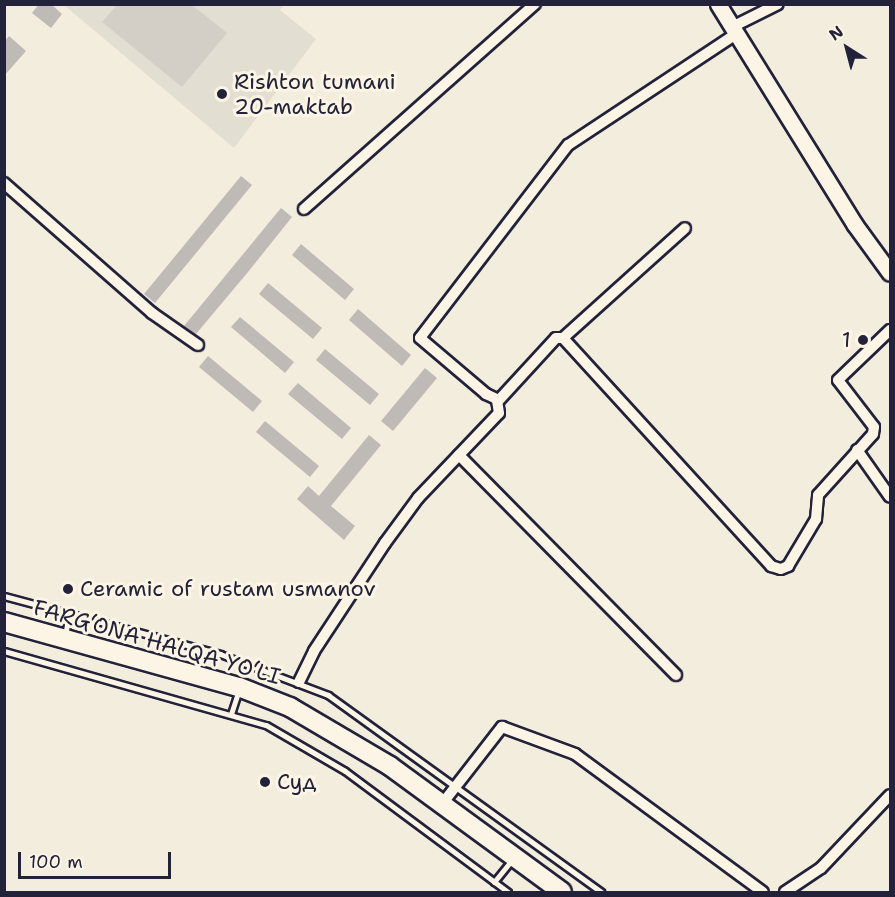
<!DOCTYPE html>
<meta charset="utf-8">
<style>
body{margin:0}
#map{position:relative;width:895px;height:897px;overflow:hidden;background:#f3edde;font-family:"Shantell Sans",sans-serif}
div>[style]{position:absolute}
.built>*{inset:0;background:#e3ded2}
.green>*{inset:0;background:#d4cfc6}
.building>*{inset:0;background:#bfbab6}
.roads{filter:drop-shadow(2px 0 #22223b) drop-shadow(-2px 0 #22223b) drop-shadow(0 2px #22223b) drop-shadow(0 -2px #22223b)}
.lane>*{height:5px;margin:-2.5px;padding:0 2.5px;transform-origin:2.5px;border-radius:2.5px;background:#fcf5e5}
.street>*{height:10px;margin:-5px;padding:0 5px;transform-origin:5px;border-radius:5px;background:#fcf5e5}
.secondary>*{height:15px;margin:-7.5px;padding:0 7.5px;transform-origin:7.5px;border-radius:7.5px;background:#fcf5e5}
.primary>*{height:18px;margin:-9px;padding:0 9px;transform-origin:9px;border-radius:9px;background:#fcf5e5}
.dots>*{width:16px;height:16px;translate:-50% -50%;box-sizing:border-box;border:3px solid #fcf5e5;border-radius:50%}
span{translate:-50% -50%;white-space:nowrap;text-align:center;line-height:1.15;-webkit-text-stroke:6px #fcf5e5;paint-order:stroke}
.poi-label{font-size:22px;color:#22223b}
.left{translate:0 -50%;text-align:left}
.right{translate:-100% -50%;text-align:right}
.street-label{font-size:22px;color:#22223b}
.frame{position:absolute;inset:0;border:6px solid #22223b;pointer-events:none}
.north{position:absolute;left:817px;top:18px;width:60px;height:60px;-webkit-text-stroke:4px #fcf5e5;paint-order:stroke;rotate:324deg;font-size:16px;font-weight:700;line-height:24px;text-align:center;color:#22223b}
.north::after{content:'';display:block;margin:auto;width:21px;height:27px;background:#22223b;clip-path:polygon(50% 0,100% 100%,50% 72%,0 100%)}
.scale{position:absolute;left:18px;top:852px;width:153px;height:27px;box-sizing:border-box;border:3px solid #22223b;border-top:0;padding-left:8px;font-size:18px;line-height:21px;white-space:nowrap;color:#22223b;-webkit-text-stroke:4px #fcf5e5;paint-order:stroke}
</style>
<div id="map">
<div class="built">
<i style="clip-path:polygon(64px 5px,284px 5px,280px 10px,316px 39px,234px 148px)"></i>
</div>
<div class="green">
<i style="clip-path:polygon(117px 5px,192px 5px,227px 33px,182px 87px,102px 22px)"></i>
</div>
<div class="building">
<i style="clip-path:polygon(39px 4px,51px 4px,62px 14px,51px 28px,32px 13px)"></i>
<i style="clip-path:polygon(9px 36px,26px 51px,4px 76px,4px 42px)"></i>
<i style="clip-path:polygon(241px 176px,252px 185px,155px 303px,144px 294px)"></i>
<i style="clip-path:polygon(281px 208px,292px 217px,248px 272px,196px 334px,184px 326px)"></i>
<i style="clip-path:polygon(301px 244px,354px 289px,345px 300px,292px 255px)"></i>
<i style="clip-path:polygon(268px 283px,322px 328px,313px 339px,259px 294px)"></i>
<i style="clip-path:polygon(358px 309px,411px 355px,402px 366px,349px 320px)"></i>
<i style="clip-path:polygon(240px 317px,294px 362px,285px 373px,231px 327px)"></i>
<i style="clip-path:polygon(325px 349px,379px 394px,370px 405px,316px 360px)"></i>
<i style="clip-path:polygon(208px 356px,262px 401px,253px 412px,199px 367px)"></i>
<i style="clip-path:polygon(425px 368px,437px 378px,393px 431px,381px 421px)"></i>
<i style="clip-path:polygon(298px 383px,351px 428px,342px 439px,288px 394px)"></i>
<i style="clip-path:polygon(265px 421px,319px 466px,310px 477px,256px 432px)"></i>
<i style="clip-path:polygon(369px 435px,381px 445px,331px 506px,355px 526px,344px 540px,297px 499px,308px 486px,319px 496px)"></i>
</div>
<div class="roads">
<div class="lane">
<i style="left:4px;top:596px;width:224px;rotate:15deg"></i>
<i style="left:220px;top:654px;width:116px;rotate:20.8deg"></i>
<i style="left:328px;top:695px;width:337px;rotate:35.8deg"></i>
<i style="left:65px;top:636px;width:22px;rotate:-80deg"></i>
<i style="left:4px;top:651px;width:272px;rotate:15.8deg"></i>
<i style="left:266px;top:725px;width:91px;rotate:30.2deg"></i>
<i style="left:345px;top:771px;width:203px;rotate:36.6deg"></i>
<i style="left:231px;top:714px;width:25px;rotate:-72deg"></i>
<i style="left:494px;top:882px;width:28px;rotate:-51deg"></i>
</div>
<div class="street">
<i style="left:732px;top:27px;width:51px;rotate:-26.6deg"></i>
<i style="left:736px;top:34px;width:201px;rotate:146.5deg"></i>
<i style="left:568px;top:145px;width:243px;rotate:127.5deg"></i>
<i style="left:420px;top:338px;width:87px;rotate:40.3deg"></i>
<i style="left:486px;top:394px;width:14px;rotate:25deg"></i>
<i style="left:499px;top:400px;width:84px;rotate:-47.4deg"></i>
<i style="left:556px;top:338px;width:7px"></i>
<i style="left:563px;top:338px;width:309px;rotate:47.6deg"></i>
<i style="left:771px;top:566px;width:10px;rotate:17deg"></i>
<i style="left:781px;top:569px;width:8px;rotate:-23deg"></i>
<i style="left:788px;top:566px;width:55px;rotate:-59.2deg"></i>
<i style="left:816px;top:519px;width:24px;rotate:-85deg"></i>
<i style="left:818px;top:495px;width:82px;rotate:-48deg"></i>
<i style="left:873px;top:434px;width:7px;rotate:-82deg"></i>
<i style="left:874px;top:427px;width:59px;rotate:-127.5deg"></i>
<i style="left:838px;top:380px;width:72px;rotate:-43.9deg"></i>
<i style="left:4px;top:183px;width:197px;rotate:41.3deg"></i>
<i style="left:152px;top:313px;width:56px;rotate:34.8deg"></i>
<i style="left:304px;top:209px;width:309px;rotate:-41.6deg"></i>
<i style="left:563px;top:338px;width:164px;rotate:-42deg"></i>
<i style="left:857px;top:450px;width:57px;rotate:54.9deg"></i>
<i style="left:459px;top:455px;width:309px;rotate:45.4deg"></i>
<i style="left:299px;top:682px;width:34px;rotate:-64deg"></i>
<i style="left:314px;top:651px;width:129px;rotate:-56.7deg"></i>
<i style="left:385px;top:543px;width:56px;rotate:-53.7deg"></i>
<i style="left:418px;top:498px;width:117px;rotate:-46.4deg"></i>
<i style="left:499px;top:413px;width:13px;rotate:-99deg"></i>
<i style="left:442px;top:804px;width:98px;rotate:-52.1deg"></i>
<i style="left:502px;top:727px;width:78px;rotate:20.3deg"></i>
<i style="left:575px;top:754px;width:233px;rotate:36.3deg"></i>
<i style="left:785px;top:892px;width:43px;rotate:-33.7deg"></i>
<i style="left:821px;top:868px;width:100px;rotate:-46.6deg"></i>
</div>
<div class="secondary">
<i style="left:718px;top:4px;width:260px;rotate:58.2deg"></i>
<i style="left:855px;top:225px;width:59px;rotate:53.9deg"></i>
</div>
<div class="primary">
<i style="left:4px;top:622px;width:244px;rotate:15.5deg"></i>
<i style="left:239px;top:687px;width:55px;rotate:21.4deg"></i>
<i style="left:290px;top:707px;width:116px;rotate:30.5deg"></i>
<i style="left:390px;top:766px;width:213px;rotate:36.2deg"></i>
</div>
</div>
<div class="dots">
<i style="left:222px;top:94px;background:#22223b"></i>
<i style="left:863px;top:340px;background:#22223b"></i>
<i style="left:68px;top:589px;background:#22223b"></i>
<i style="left:265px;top:782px;background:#22223b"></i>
</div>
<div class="poi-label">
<span class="left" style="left:234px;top:94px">Rishton tumani<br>20-maktab</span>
<span class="right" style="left:851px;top:340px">1</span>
<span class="left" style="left:80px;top:589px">Ceramic of rustam usmanov</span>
<span class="left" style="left:277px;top:782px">Суд</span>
</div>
<div class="street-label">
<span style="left:157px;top:642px;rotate:16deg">FARG‘ONA HALQA YO‘LI</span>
</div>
<div class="frame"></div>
<div class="north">N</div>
<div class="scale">100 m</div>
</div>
